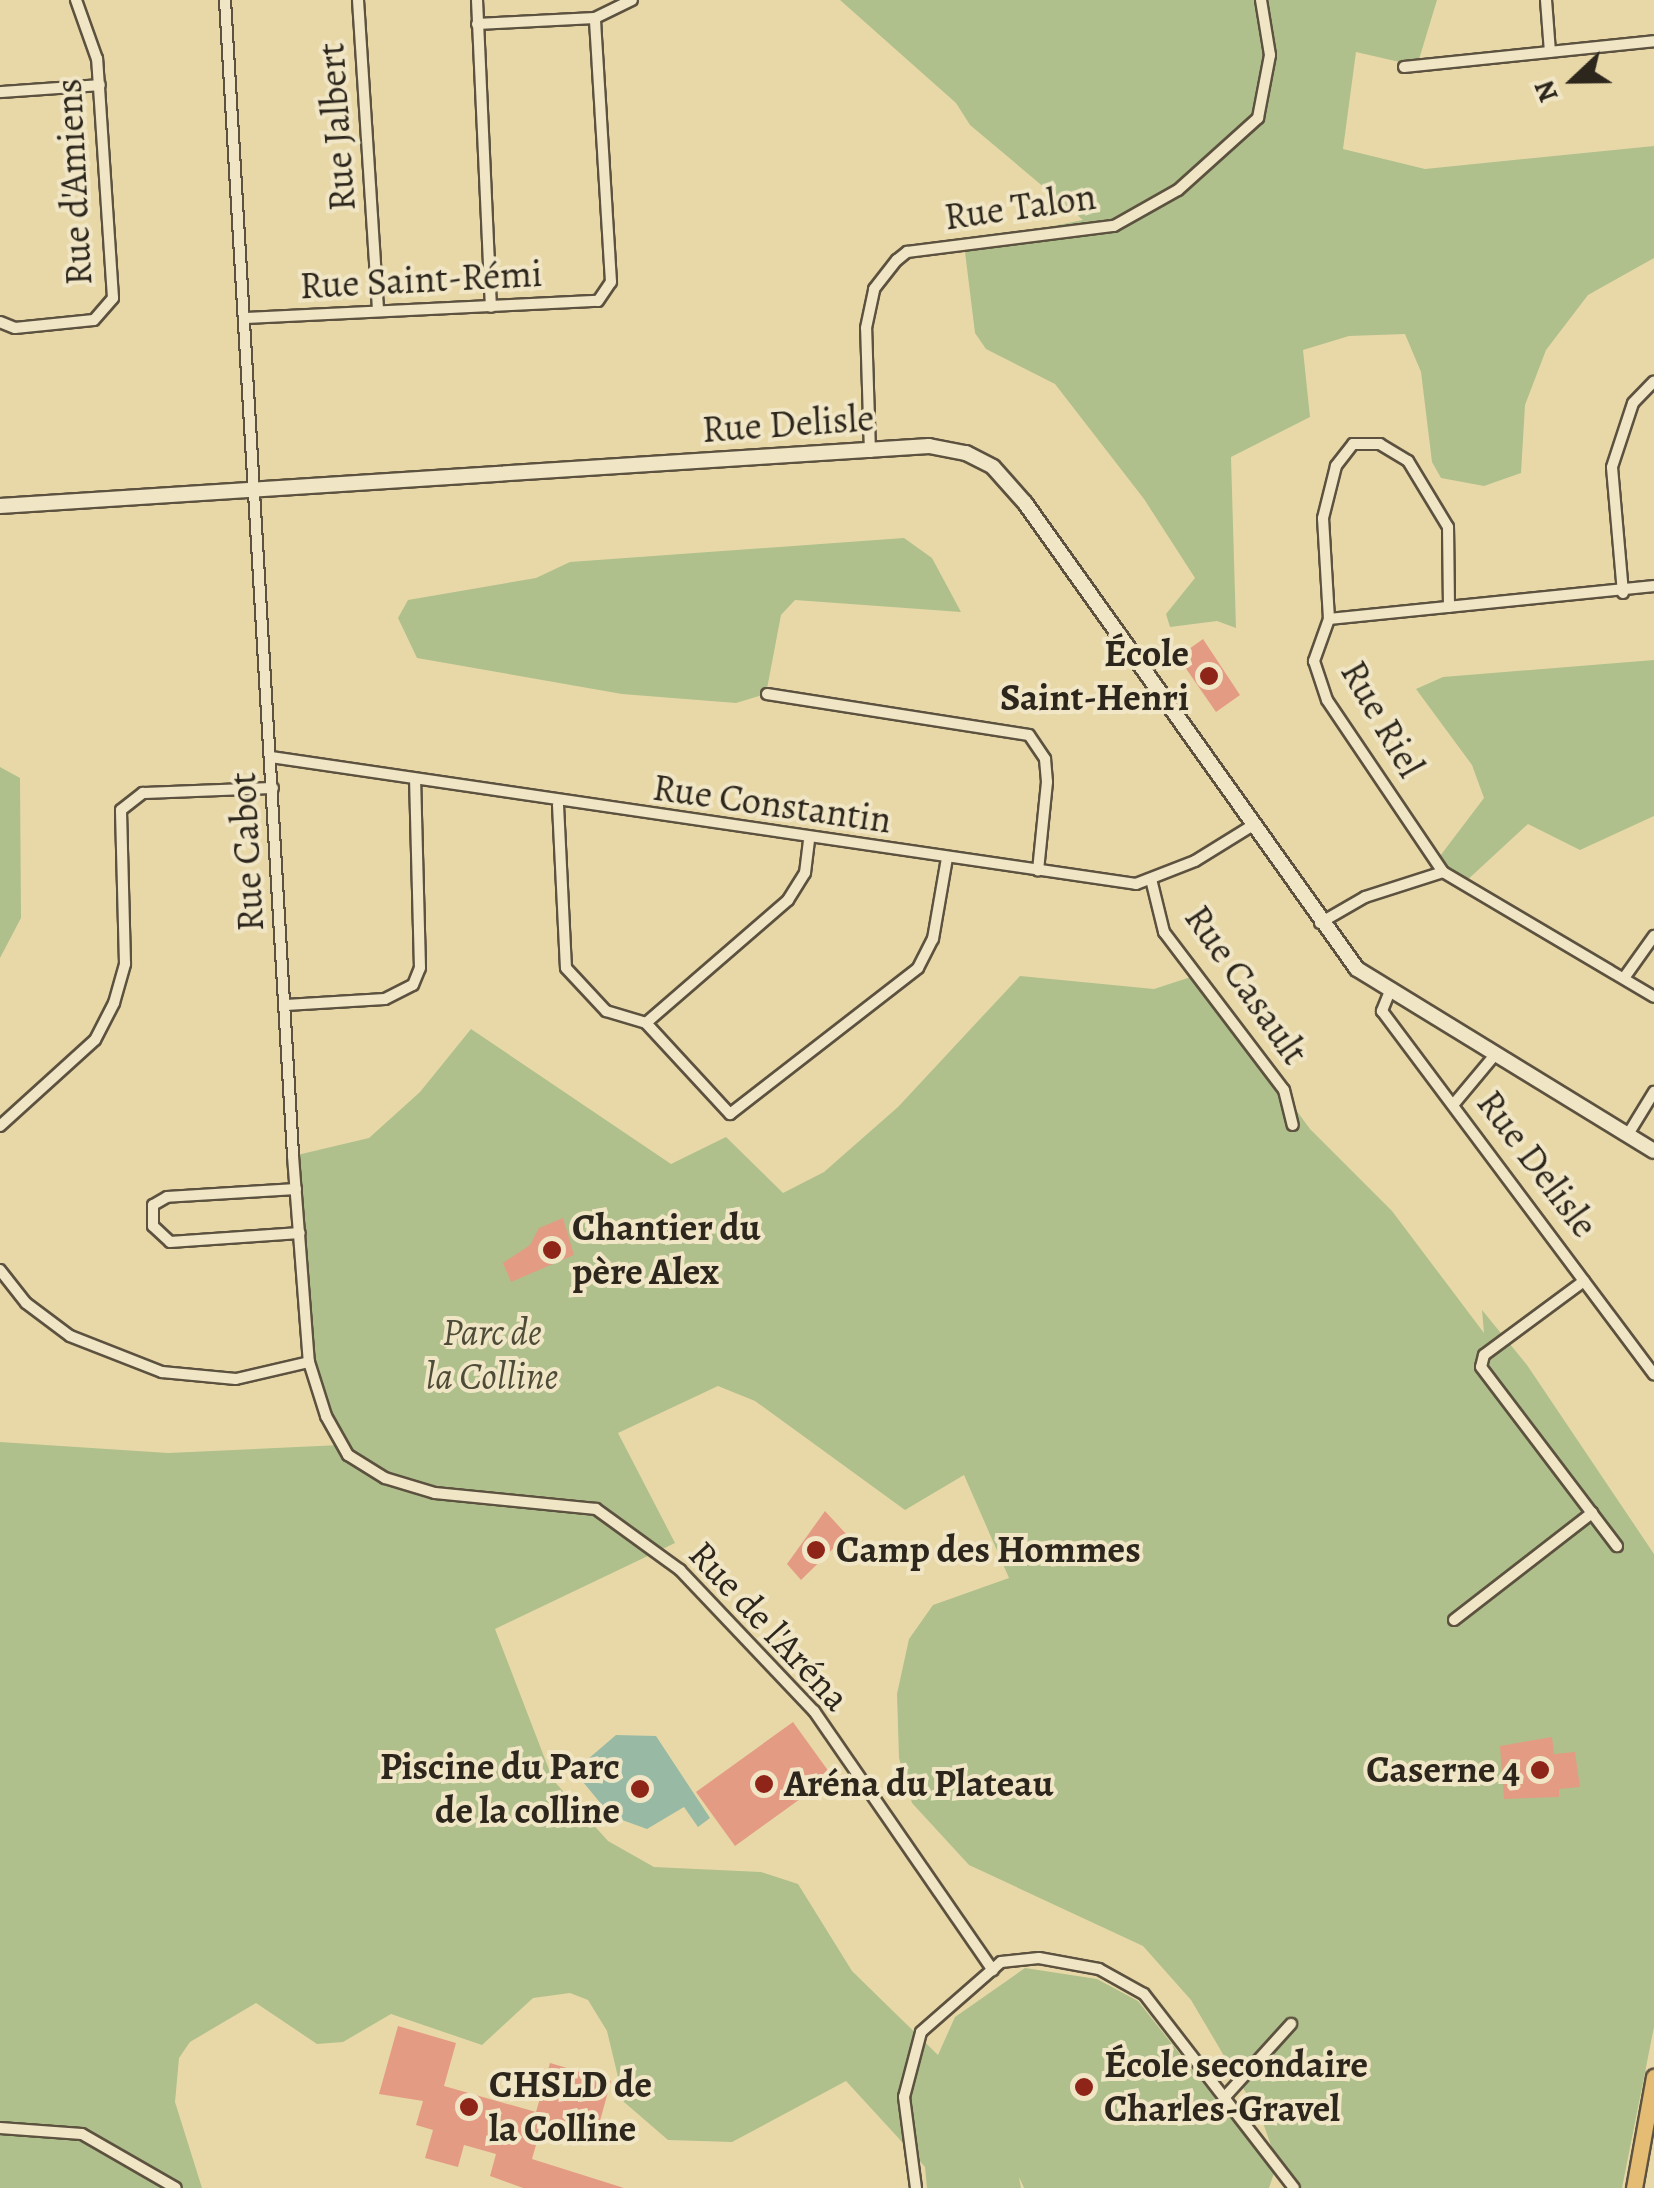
<!DOCTYPE html>
<meta charset="utf-8">
<style>
body{margin:0}
#map{position:relative;width:1654px;height:2188px;overflow:hidden;background:#e8d8a8;font-family:Alegreya,serif}
div>[style]{position:absolute}
.green>*{inset:0;background:#afc08c}
.water>*{inset:0;background:#98baa4}
.building>*{inset:0;background:#e49b83}
.roads{filter:drop-shadow(2px 0 #5c523f) drop-shadow(-2px 0 #5c523f) drop-shadow(0 2px #5c523f) drop-shadow(0 -2px #5c523f)}
.street>*{height:10px;margin:-5px;padding:0 5px;transform-origin:5px;border-radius:5px;background:#f0e6c6}
.secondary>*{height:14px;margin:-7px;padding:0 7px;transform-origin:7px;border-radius:7px;background:#f0e6c6}
.primary>*{height:15px;margin:-7.5px;padding:0 7.5px;transform-origin:7.5px;border-radius:7.5px;background:#e4bc74}
.dots>*{width:28px;height:28px;translate:-50% -50%;box-sizing:border-box;border:5px solid #f0e6c6;border-radius:50%}
span{translate:-50% -50%;white-space:nowrap;text-align:center;line-height:1.15;-webkit-text-stroke:8px #f0e6c6;paint-order:stroke}
.street-label{font-size:38px;color:#2d261c}
.poi-label{font-size:38px;color:#2d261c;font-weight:700}
.right{translate:-100% -50%;text-align:right}
.left{translate:0 -50%;text-align:left}
.park-label{font-size:38px;color:#4e4c38;font-style:italic}
.north{position:absolute;left:1524px;top:30px;width:100px;height:100px;-webkit-text-stroke:8px #f0e6c6;paint-order:stroke;rotate:248deg;font-size:28px;font-weight:700;line-height:40px;text-align:center;color:#2d261c}
.north::after{content:'';display:block;margin:auto;width:35px;height:45px;background:#2d261c;clip-path:polygon(50% 0,100% 100%,50% 72%,0 100%)}
</style>
<div id="map">
<div class="green">
<i style="clip-path:polygon(840px 0,1437px 0,1417px 66px,1356px 52px,1343px 149px,1425px 169px,1654px 146px,1654px 258px,1588px 295px,1546px 350px,1525px 405px,1521px 473px,1484px 486px,1441px 478px,1432px 462px,1421px 372px,1405px 334px,1349px 336px,1303px 350px,1310px 417px,1231px 457px,1236px 628px,1217px 621px,1170px 627px,1166px 614px,1195px 578px,1144px 499px,1055px 384px,986px 349px,975px 333px,964px 244px,1083px 220px,970px 125px,956px 103px)"></i>
<i style="clip-path:polygon(904px 538px,932px 558px,961px 612px,795px 600px,781px 615px,766px 694px,736px 703px,622px 694px,417px 658px,398px 618px,408px 600px,536px 578px,570px 562px)"></i>
<i style="clip-path:polygon(1654px 660px,1654px 816px,1580px 850px,1528px 824px,1464px 883px,1444px 871px,1437px 860px,1484px 798px,1472px 765px,1416px 689px,1443px 677px)"></i>
<i style="clip-path:polygon(0 767px,20px 778px,21px 918px,0 958px)"></i>
<i style="clip-path:polygon(1197px 975px,1310px 1129px,1392px 1211px,1484px 1333px,1482px 1310px,1527px 1365px,1654px 1554px,1654px 2027px,1622px 2188px,1286px 2188px,1262px 2120px,1191px 2000px,1143px 1946px,969px 1865px,912px 1803px,899px 1758px,897px 1694px,909px 1639px,933px 1605px,1009px 1578px,964px 1475px,905px 1510px,755px 1401px,718px 1386px,618px 1433px,675px 1543px,495px 1629px,553px 1780px,608px 1841px,654px 1867px,761px 1872px,798px 1884px,852px 1971px,938px 2055px,955px 2017px,1025px 1968px,1097px 1979px,1138px 2001px,1274px 2173px,1269px 2188px,1024px 2188px,1019px 2177px,1021px 2188px,927px 2188px,925px 2167px,846px 2081px,732px 2142px,668px 2140px,624px 2102px,607px 2031px,588px 2000px,570px 1993px,533px 1998px,482px 2045px,391px 2014px,343px 2042px,317px 2044px,256px 2003px,190px 2042px,179px 2058px,175px 2102px,202px 2188px,0 2188px,0 1442px,168px 1453px,340px 1445px,309px 1362px,293px 1156px,369px 1138px,420px 1092px,471px 1029px,671px 1164px,726px 1137px,783px 1193px,824px 1172px,898px 1107px,1020px 976px,1154px 989px)"></i>
</div>
<div class="water">
<i style="clip-path:polygon(616px 1735px,656px 1736px,710px 1818px,698px 1827px,684px 1807px,647px 1829px,611px 1816px,574px 1771px)"></i>
</div>
<div class="building">
<i style="clip-path:polygon(1203px 639px,1240px 695px,1216px 712px,1178px 657px)"></i>
<i style="clip-path:polygon(563px 1218px,574px 1255px,511px 1282px,503px 1263px,530px 1245px,539px 1228px)"></i>
<i style="clip-path:polygon(825px 1511px,847px 1535px,801px 1580px,787px 1564px)"></i>
<i style="clip-path:polygon(793px 1722px,832px 1776px,735px 1846px,696px 1792px)"></i>
<i style="clip-path:polygon(1552px 1737px,1554px 1754px,1575px 1752px,1580px 1787px,1559px 1789px,1559px 1797px,1504px 1799px,1500px 1746px)"></i>
<i style="clip-path:polygon(398px 2026px,456px 2043px,444px 2086px,536px 2112px,550px 2063px,611px 2081px,595px 2139px,542px 2124px,532px 2159px,624px 2188px,523px 2188px,490px 2176px,496px 2154px,464px 2145px,458px 2167px,425px 2158px,433px 2130px,416px 2125px,423px 2101px,379px 2094px)"></i>
</div>
<div class="roads">
<div class="street">
<i style="left:225px;top:0;width:1158px;rotate:86.63deg"></i>
<i style="left:293px;top:1156px;width:207px;rotate:85.6deg"></i>
<i style="left:309px;top:1362px;width:57px;rotate:72.5deg"></i>
<i style="left:326px;top:1416px;width:45px;rotate:60.6deg"></i>
<i style="left:348px;top:1455px;width:44px;rotate:31.9deg"></i>
<i style="left:385px;top:1478px;width:52px;rotate:16.7deg"></i>
<i style="left:435px;top:1493px;width:162px;rotate:5.7deg"></i>
<i style="left:596px;top:1509px;width:104px;rotate:36deg"></i>
<i style="left:680px;top:1570px;width:195px;rotate:46.5deg"></i>
<i style="left:814px;top:1711px;width:315px;rotate:55.4deg"></i>
<i style="left:358px;top:0;width:311px;rotate:86.3deg"></i>
<i style="left:477px;top:0;width:307px;rotate:87.4deg"></i>
<i style="left:1546px;top:0;width:52px;rotate:85.6deg"></i>
<i style="left:477px;top:24px;width:118px;rotate:-2.9deg"></i>
<i style="left:595px;top:18px;width:41px;rotate:-25.9deg"></i>
<i style="left:1404px;top:67px;width:251px;rotate:-5.9deg"></i>
<i style="left:0;top:92px;width:100px;rotate:-4deg"></i>
<i style="left:246px;top:318px;width:352px;rotate:-2.8deg"></i>
<i style="left:598px;top:301px;width:23px;rotate:-56deg"></i>
<i style="left:611px;top:282px;width:264px;rotate:-93.5deg"></i>
<i style="left:0;top:322px;width:16px;rotate:22deg"></i>
<i style="left:15px;top:328px;width:79px;rotate:-5.8deg"></i>
<i style="left:94px;top:320px;width:29px;rotate:-49deg"></i>
<i style="left:113px;top:298px;width:240px;rotate:-93.8deg"></i>
<i style="left:97px;top:59px;width:63px;rotate:-109.6deg"></i>
<i style="left:870px;top:452px;width:124px;rotate:-91.8deg"></i>
<i style="left:866px;top:328px;width:40px;rotate:-78deg"></i>
<i style="left:874px;top:289px;width:37px;rotate:-52deg"></i>
<i style="left:897px;top:260px;width:13px;rotate:-39deg"></i>
<i style="left:907px;top:252px;width:209px;rotate:-7.2deg"></i>
<i style="left:1114px;top:226px;width:73px;rotate:-29.4deg"></i>
<i style="left:1178px;top:190px;width:108px;rotate:-42deg"></i>
<i style="left:1258px;top:118px;width:64px;rotate:-79.2deg"></i>
<i style="left:1270px;top:55px;width:56px;rotate:-99.3deg"></i>
<i style="left:1623px;top:593px;width:126px;rotate:-95deg"></i>
<i style="left:1612px;top:467px;width:67px;rotate:-71.8deg"></i>
<i style="left:1633px;top:403px;width:30px;rotate:-46deg"></i>
<i style="left:1449px;top:607px;width:80px;rotate:-90.7deg"></i>
<i style="left:1448px;top:527px;width:77px;rotate:-121.2deg"></i>
<i style="left:1408px;top:461px;width:33px;rotate:-149deg"></i>
<i style="left:1380px;top:444px;width:27px;rotate:180deg"></i>
<i style="left:1353px;top:444px;width:28px;rotate:128deg"></i>
<i style="left:1336px;top:466px;width:54px;rotate:104deg"></i>
<i style="left:1323px;top:518px;width:101px;rotate:86.6deg"></i>
<i style="left:1329px;top:619px;width:45px;rotate:109.7deg"></i>
<i style="left:1314px;top:661px;width:41px;rotate:71.6deg"></i>
<i style="left:1327px;top:700px;width:207px;rotate:56deg"></i>
<i style="left:1443px;top:872px;width:245px;rotate:30.6deg"></i>
<i style="left:1329px;top:619px;width:327px;rotate:-5.8deg"></i>
<i style="left:767px;top:694px;width:265px;rotate:8.9deg"></i>
<i style="left:1029px;top:735px;width:29px;rotate:56deg"></i>
<i style="left:1045px;top:759px;width:23px;rotate:85deg"></i>
<i style="left:1047px;top:782px;width:89px;rotate:95.8deg"></i>
<i style="left:271px;top:757px;width:874px;rotate:8.35deg"></i>
<i style="left:1136px;top:884px;width:63px;rotate:-21.3deg"></i>
<i style="left:1195px;top:861px;width:68px;rotate:-31.8deg"></i>
<i style="left:558px;top:805px;width:163px;rotate:87.2deg"></i>
<i style="left:566px;top:968px;width:59px;rotate:47.1deg"></i>
<i style="left:606px;top:1011px;width:42px;rotate:16.7deg"></i>
<i style="left:1151px;top:879px;width:55px;rotate:76.2deg"></i>
<i style="left:1164px;top:932px;width:198px;rotate:52.8deg"></i>
<i style="left:1284px;top:1090px;width:36px;rotate:76deg"></i>
<i style="left:1320px;top:923px;width:52px;rotate:-30deg"></i>
<i style="left:1365px;top:897px;width:82px;rotate:-17.8deg"></i>
<i style="left:1624px;top:978px;width:52px;rotate:-54.5deg"></i>
<i style="left:1390px;top:991px;width:22px;rotate:112deg"></i>
<i style="left:1382px;top:1011px;width:454px;rotate:53.2deg"></i>
<i style="left:286px;top:1005px;width:99px;rotate:-3.5deg"></i>
<i style="left:385px;top:999px;width:31px;rotate:-27deg"></i>
<i style="left:413px;top:985px;width:18px;rotate:-68deg"></i>
<i style="left:420px;top:968px;width:185px;rotate:-91.5deg"></i>
<i style="left:646px;top:1023px;width:124px;rotate:47.3deg"></i>
<i style="left:730px;top:1114px;width:238px;rotate:-37.8deg"></i>
<i style="left:918px;top:968px;width:33px;rotate:-63deg"></i>
<i style="left:933px;top:939px;width:82px;rotate:-80.2deg"></i>
<i style="left:646px;top:1023px;width:188px;rotate:-40.9deg"></i>
<i style="left:788px;top:900px;width:32px;rotate:-58deg"></i>
<i style="left:805px;top:873px;width:32px;rotate:-83deg"></i>
<i style="left:1453px;top:1105px;width:64px;rotate:-50.1deg"></i>
<i style="left:0;top:1126px;width:128px;rotate:-42.2deg"></i>
<i style="left:95px;top:1040px;width:42px;rotate:-62.8deg"></i>
<i style="left:114px;top:1003px;width:41px;rotate:-74.2deg"></i>
<i style="left:125px;top:964px;width:154px;rotate:-91.5deg"></i>
<i style="left:121px;top:810px;width:28px;rotate:-38deg"></i>
<i style="left:143px;top:793px;width:130px;rotate:-2.2deg"></i>
<i style="left:1627px;top:1136px;width:52px;rotate:-58.5deg"></i>
<i style="left:296px;top:1189px;width:129px;rotate:176.5deg"></i>
<i style="left:167px;top:1197px;width:16px;rotate:150deg"></i>
<i style="left:153px;top:1205px;width:21px;rotate:90deg"></i>
<i style="left:153px;top:1226px;width:23px;rotate:43deg"></i>
<i style="left:170px;top:1242px;width:130px;rotate:-4deg"></i>
<i style="left:0;top:1270px;width:42px;rotate:51.8deg"></i>
<i style="left:26px;top:1303px;width:55px;rotate:36.9deg"></i>
<i style="left:70px;top:1336px;width:99px;rotate:21.4deg"></i>
<i style="left:162px;top:1372px;width:74px;rotate:5.4deg"></i>
<i style="left:236px;top:1379px;width:75px;rotate:-13.1deg"></i>
<i style="left:1584px;top:1281px;width:124px;rotate:143.5deg"></i>
<i style="left:1484px;top:1355px;width:12px;rotate:104deg"></i>
<i style="left:1481px;top:1367px;width:225px;rotate:52.8deg"></i>
<i style="left:1454px;top:1620px;width:175px;rotate:-37.8deg"></i>
<i style="left:1224px;top:2098px;width:100px;rotate:-47.8deg"></i>
<i style="left:0;top:2128px;width:82px;rotate:4.2deg"></i>
<i style="left:82px;top:2134px;width:108px;rotate:29.9deg"></i>
<i style="left:916px;top:2188px;width:92px;rotate:-97.5deg"></i>
<i style="left:904px;top:2097px;width:67px;rotate:-75.3deg"></i>
<i style="left:921px;top:2032px;width:106px;rotate:-41.2deg"></i>
<i style="left:1001px;top:1962px;width:38px;rotate:-6deg"></i>
<i style="left:1039px;top:1958px;width:61px;rotate:10.4deg"></i>
<i style="left:1099px;top:1969px;width:51px;rotate:29.1deg"></i>
<i style="left:1144px;top:1994px;width:245px;rotate:52.3deg"></i>
</div>
<div class="secondary">
<i style="left:0;top:506px;width:931px;rotate:-3.7deg"></i>
<i style="left:929px;top:446px;width:38px;rotate:11deg"></i>
<i style="left:966px;top:453px;width:30px;rotate:27deg"></i>
<i style="left:993px;top:467px;width:48px;rotate:48.4deg"></i>
<i style="left:1025px;top:503px;width:572px;rotate:54.53deg"></i>
<i style="left:1357px;top:969px;width:348px;rotate:31.5deg"></i>
</div>
<div class="primary">
<i style="left:1634px;top:2188px;width:113px;rotate:-79.8deg"></i>
</div>
</div>
<div class="dots">
<i style="left:1209px;top:676px;background:#8f2418"></i>
<i style="left:552px;top:1250px;background:#8f2418"></i>
<i style="left:816px;top:1550px;background:#8f2418"></i>
<i style="left:1540px;top:1770px;background:#8f2418"></i>
<i style="left:764px;top:1784px;background:#8f2418"></i>
<i style="left:640px;top:1789px;background:#8f2418"></i>
<i style="left:1084px;top:2087px;background:#8f2418"></i>
<i style="left:469px;top:2107px;background:#8f2418"></i>
</div>
<div class="street-label">
<span style="left:337px;top:127px;rotate:-94deg">Rue Jalbert</span>
<span style="left:74px;top:182px;rotate:-93deg">Rue d'Amiens</span>
<span style="left:1020px;top:207px;rotate:-8deg">Rue Talon</span>
<span style="left:421px;top:280px;rotate:-3deg">Rue Saint-Rémi</span>
<span style="left:788px;top:424px;rotate:-4deg">Rue Delisle</span>
<span style="left:1382px;top:719px;rotate:60deg">Rue Riel</span>
<span style="left:772px;top:804px;rotate:8deg">Rue Constantin</span>
<span style="left:247px;top:852px;rotate:-93deg">Rue Cabot</span>
<span style="left:1246px;top:985px;rotate:55deg">Rue Casault</span>
<span style="left:1537px;top:1164px;rotate:53deg">Rue Delisle</span>
<span style="left:769px;top:1626px;rotate:47deg">Rue de l'Aréna</span>
</div>
<div class="poi-label">
<span class="right" style="left:1189px;top:676px">École<br>Saint-Henri</span>
<span class="left" style="left:572px;top:1250px">Chantier du<br>père Alex</span>
<span class="left" style="left:836px;top:1550px">Camp des Hommes</span>
<span class="right" style="left:620px;top:1789px">Piscine du Parc<br>de la colline</span>
<span class="right" style="left:1520px;top:1770px">Caserne 4</span>
<span class="left" style="left:784px;top:1784px">Aréna du Plateau</span>
<span class="left" style="left:1104px;top:2087px">École secondaire<br>Charles-Gravel</span>
<span class="left" style="left:489px;top:2107px">CHSLD de<br>la Colline</span>
</div>
<div class="park-label">
<span style="left:492px;top:1355px">Parc de<br>la Colline</span>
</div>
<div class="north">N</div>
</div>
